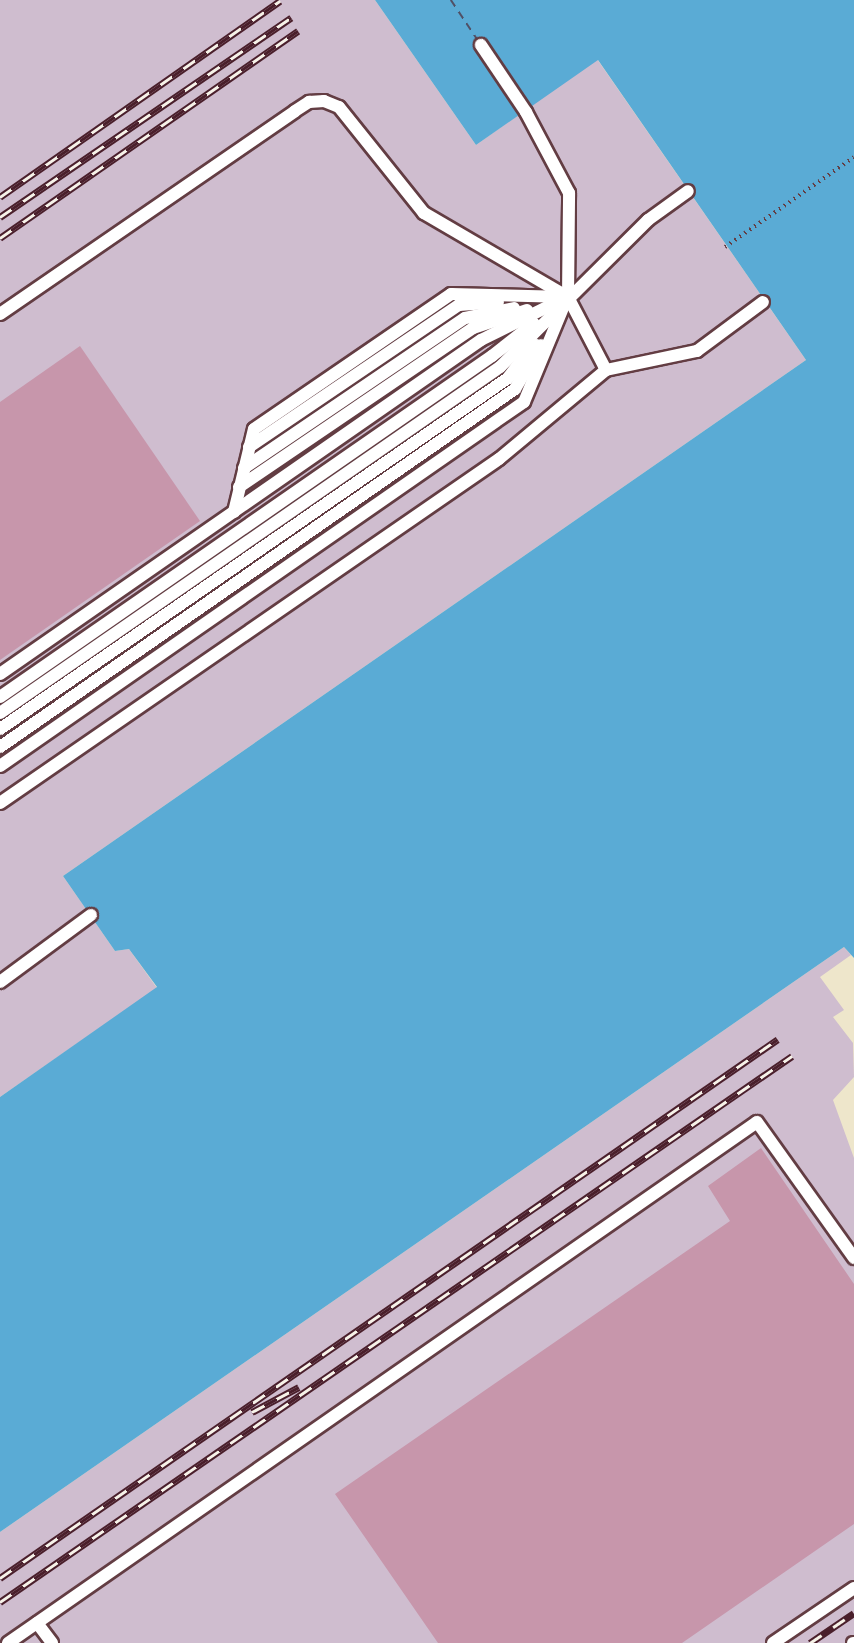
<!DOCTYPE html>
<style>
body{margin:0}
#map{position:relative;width:854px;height:1643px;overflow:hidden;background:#eee6cb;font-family:Itim,sans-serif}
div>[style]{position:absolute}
.industrial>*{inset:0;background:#cfbdcf}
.water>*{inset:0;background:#5aabd5}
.ferry>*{height:1.5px;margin-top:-0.75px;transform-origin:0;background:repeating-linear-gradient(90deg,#505066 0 8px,transparent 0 14px)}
.building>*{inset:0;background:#c796ab}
.path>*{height:4px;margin-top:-2px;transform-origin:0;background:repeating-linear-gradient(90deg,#633d43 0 1.5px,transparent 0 6px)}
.roads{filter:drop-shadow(2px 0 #633d43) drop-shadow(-2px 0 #633d43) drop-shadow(0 2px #633d43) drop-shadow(0 -2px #633d43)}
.lane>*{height:12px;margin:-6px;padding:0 6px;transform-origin:6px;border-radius:6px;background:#fff}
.rail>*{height:7px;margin-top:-3.5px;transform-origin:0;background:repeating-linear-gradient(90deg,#f7f3e8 0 14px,#4a1f2b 0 28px);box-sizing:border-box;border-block:2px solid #4a1f2b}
span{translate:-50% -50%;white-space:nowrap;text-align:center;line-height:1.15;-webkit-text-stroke:4.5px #f7f3e8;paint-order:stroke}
</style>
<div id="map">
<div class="industrial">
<i style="clip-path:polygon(0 0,375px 0,476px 145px,597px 59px,806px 360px,63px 876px,115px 951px,129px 949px,157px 988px,0 1097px)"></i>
<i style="clip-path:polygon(844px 947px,851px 955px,820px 977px,844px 1010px,833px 1017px,853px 1043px,854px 1077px,833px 1100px,854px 1158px,854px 1643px,0 1643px,0 1532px)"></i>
</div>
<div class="water">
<i style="clip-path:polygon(375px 0,854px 0,854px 958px,844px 947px,0 1532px,0 1097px,157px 987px,129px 949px,115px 951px,63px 876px,806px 360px,598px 60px,476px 145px)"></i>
</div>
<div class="ferry">
<i style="left:451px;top:0;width:50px;rotate:56.3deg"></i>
</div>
<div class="building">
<i style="clip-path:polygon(80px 346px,200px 521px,0 660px,0 402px)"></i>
<i style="clip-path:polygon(761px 1148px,854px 1284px,854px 1524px,682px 1643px,438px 1643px,335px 1494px,730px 1221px,708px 1186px)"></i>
</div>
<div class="path">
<i style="left:725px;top:247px;width:157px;rotate:-34.9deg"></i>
</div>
<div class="roads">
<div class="lane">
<i style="left:0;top:314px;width:358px;rotate:-34.5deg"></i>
<i style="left:295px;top:111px;width:17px;rotate:-33deg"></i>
<i style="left:309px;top:102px;width:15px;rotate:-4deg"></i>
<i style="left:324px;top:101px;width:16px;rotate:22deg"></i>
<i style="left:339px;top:107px;width:136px;rotate:51.3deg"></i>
<i style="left:424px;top:213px;width:167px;rotate:30.3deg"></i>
<i style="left:606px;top:370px;width:93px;rotate:-11.8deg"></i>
<i style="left:697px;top:351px;width:82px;rotate:-36.6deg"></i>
<i style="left:249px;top:447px;width:254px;rotate:-34.1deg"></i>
<i style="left:459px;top:305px;width:39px;rotate:-4deg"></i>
<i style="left:244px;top:468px;width:267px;rotate:-34.2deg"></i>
<i style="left:465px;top:318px;width:50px;rotate:-11.5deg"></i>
<i style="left:239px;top:487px;width:283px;rotate:-34.2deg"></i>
<i style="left:473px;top:328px;width:57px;rotate:-18.4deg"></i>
<i style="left:234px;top:512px;width:85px;rotate:-76.5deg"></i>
<i style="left:254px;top:429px;width:239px;rotate:-34.4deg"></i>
<i style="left:451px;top:294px;width:116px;rotate:1.5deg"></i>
<i style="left:0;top:674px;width:586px;rotate:-34.78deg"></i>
<i style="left:481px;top:340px;width:87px;rotate:-26.6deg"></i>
<i style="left:0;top:697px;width:599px;rotate:-34.73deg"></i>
<i style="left:492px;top:356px;width:53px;rotate:-38.2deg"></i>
<i style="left:0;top:713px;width:608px;rotate:-34.68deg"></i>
<i style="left:500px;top:367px;width:209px;rotate:-44.8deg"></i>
<i style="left:648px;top:220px;width:49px;rotate:-35.9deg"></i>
<i style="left:0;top:729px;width:617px;rotate:-34.64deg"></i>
<i style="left:508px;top:378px;width:43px;rotate:-52.6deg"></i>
<i style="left:0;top:747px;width:627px;rotate:-34.8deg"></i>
<i style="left:515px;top:389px;width:51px;rotate:-59.4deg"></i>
<i style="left:0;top:766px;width:638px;rotate:-34.79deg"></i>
<i style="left:524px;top:402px;width:107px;rotate:-67.5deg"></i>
<i style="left:0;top:803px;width:606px;rotate:-34.58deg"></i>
<i style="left:499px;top:459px;width:139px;rotate:-39.8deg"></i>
<i style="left:606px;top:370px;width:82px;rotate:-117.5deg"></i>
<i style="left:568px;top:297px;width:104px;rotate:-89.4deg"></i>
<i style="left:569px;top:193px;width:92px;rotate:-118deg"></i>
<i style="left:526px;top:112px;width:81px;rotate:-123.9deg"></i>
<i style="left:0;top:982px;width:113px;rotate:-36.4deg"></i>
<i style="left:37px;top:1623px;width:25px;rotate:53deg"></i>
<i style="left:8px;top:1643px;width:912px;rotate:-34.82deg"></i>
<i style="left:757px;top:1122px;width:167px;rotate:54.5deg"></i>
<i style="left:773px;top:1643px;width:98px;rotate:-34.2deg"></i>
<i style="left:853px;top:1643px;width:1px"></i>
</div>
</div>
<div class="rail">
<i style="left:0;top:197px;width:342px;rotate:-35deg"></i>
<i style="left:0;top:217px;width:353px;rotate:-34.4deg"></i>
<i style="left:0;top:238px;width:363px;rotate:-34.8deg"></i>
<i style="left:252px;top:1412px;width:53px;rotate:-28deg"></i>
<i style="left:0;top:1578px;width:946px;rotate:-34.71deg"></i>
<i style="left:0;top:1602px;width:962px;rotate:-34.58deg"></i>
<i style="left:810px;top:1643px;width:53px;rotate:-34.3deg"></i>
</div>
</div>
